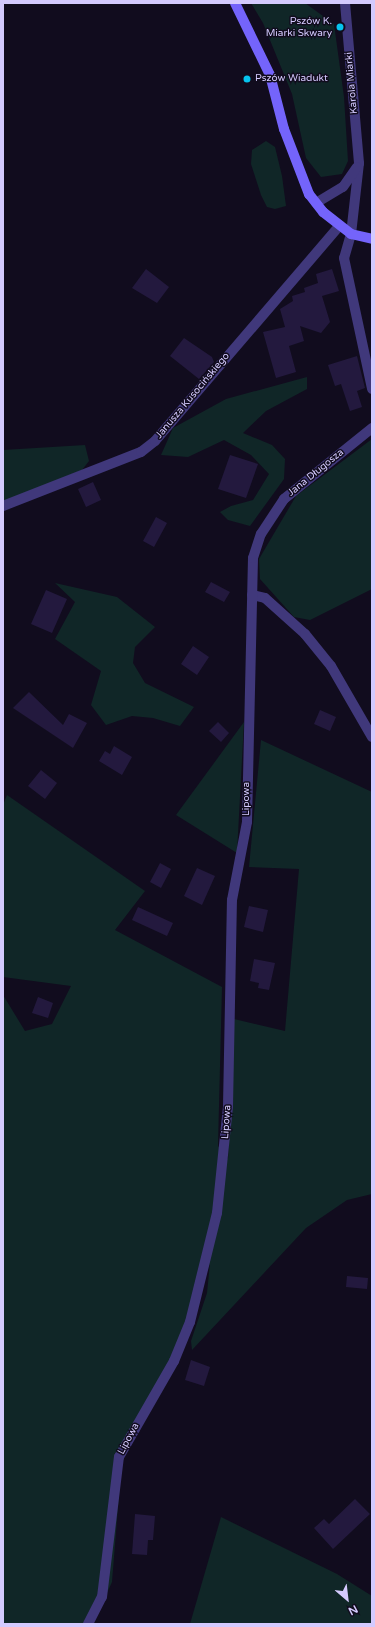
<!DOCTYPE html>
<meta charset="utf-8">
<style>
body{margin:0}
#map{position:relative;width:375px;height:1627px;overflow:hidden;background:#110c1e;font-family:"Varela Round",sans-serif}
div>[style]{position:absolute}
.green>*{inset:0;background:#102627}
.building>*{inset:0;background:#23193e}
.minor>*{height:10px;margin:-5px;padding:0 5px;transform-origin:5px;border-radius:5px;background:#40387b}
.tertiary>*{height:10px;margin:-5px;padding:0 5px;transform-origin:5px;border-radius:5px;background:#40387b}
.secondary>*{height:10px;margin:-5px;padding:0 5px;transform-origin:5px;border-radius:5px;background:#7464fb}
.dots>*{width:11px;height:11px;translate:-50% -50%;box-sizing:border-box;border:2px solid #110c1e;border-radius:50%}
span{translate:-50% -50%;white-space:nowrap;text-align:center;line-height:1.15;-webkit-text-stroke:3px #110c1e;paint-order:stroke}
.poi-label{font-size:10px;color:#d4cafe}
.right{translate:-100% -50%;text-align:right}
.left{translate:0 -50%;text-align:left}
.street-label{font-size:10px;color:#d4cafe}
.frame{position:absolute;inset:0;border:4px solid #d4cafe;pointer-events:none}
.north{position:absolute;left:327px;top:1579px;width:40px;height:40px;-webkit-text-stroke:3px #110c1e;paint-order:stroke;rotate:152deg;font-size:11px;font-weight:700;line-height:16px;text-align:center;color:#d4cafe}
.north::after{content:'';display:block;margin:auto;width:14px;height:18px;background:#d4cafe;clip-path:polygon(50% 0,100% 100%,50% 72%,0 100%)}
</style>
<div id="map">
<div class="green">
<i style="clip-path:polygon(251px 3px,305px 3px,334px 24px,344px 97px,348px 161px,342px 174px,321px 177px,306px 158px,292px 94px,263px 23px)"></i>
<i style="clip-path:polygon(266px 141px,275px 147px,282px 176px,286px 206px,275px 209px,267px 207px,261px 195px,251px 164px,252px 150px)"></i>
<i style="clip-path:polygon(307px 377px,307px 389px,266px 411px,243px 433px,272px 445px,285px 459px,284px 479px,250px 526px,228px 520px,220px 512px,231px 506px,253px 500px,269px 474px,251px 455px,224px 440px,188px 457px,161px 455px,173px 428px,226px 399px)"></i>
<i style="clip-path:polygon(372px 439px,372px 589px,310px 620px,294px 617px,260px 579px,259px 559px,296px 496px)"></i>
<i style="clip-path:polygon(85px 445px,89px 461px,82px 470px,3px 502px,3px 450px)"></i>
<i style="clip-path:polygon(55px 583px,117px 597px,155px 627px,135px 647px,133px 663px,145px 683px,194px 707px,180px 726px,153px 718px,132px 716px,106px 725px,91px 705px,101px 671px,55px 639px,75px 602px)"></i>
<i style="clip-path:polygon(244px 722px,237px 853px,176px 815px)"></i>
<i style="clip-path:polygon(261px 740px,372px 792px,372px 1194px,347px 1200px,306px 1228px,192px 1350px,191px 1341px,207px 1293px,210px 1263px,186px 1334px,122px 1458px,112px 1582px,93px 1624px,3px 1624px,3px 995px,25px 1031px,52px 1024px,71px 986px,3px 977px,3px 805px,7px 795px,145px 891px,115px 930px,222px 987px,218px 1146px,228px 1159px,234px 1019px,285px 1031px,299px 869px,249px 867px)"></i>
<i style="clip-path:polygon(221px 1517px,337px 1574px,372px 1596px,372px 1624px,190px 1624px)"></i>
</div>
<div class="building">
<i style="clip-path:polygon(146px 269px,169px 287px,157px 303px,132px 288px)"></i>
<i style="clip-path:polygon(332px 269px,339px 291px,322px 296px,330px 322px,321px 333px,300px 326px,304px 341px,289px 346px,296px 372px,276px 378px,263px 332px,285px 327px,280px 309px,293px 301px,292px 296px,305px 292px,304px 288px,318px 283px,316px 274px)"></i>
<i style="clip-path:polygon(184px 338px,212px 357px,214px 362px,199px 379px,170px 356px)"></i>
<i style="clip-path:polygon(357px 356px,365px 388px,357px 391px,362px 407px,350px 411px,341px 384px,335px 386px,328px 365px)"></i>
<i style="clip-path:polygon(230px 455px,258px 464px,246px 498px,218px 489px)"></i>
<i style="clip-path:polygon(93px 482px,101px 500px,86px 507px,78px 489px)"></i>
<i style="clip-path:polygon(156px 517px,167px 523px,154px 547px,143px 541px)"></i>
<i style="clip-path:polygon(211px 582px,230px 592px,224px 602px,205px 592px)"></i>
<i style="clip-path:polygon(46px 590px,67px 599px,52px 633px,31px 624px)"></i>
<i style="clip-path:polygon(193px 646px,209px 657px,197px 675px,181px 664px)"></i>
<i style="clip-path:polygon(29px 692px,63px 725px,69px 714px,87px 723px,73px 748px,13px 708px)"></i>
<i style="clip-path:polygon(320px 710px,336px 717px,330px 731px,314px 724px)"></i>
<i style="clip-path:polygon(218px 722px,229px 733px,221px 742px,209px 731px)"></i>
<i style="clip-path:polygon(114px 746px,132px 757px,122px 775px,99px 761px,105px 751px,110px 754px)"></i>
<i style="clip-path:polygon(41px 770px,57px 783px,45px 799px,28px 786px)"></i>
<i style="clip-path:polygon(160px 863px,171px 869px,161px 888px,150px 882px)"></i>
<i style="clip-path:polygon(197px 868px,215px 876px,202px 905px,184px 896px)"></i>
<i style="clip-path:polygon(249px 906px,268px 910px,263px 932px,244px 927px)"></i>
<i style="clip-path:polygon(138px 907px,173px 923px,167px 936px,132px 920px)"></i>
<i style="clip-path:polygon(254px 959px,275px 963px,269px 990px,258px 988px,259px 983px,250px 981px)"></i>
<i style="clip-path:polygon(38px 997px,53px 1003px,48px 1018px,32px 1013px)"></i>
<i style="clip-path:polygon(347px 1276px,368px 1278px,367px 1289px,346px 1287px)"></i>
<i style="clip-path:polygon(191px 1360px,210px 1367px,204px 1386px,185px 1380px)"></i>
<i style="clip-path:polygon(355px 1499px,370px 1514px,333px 1549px,314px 1528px,324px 1519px,329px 1524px)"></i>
<i style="clip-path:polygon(135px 1514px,155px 1516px,153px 1540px,148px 1540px,147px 1555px,132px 1554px)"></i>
</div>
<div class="minor">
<i style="left:351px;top:234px;width:25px;rotate:106deg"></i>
<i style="left:344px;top:258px;width:134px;rotate:77.9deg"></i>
<i style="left:3px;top:506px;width:148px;rotate:-21.4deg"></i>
<i style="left:141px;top:452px;width:18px;rotate:-38deg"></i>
<i style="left:155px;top:441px;width:284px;rotate:-49.4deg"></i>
<i style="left:252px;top:595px;width:13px;rotate:13deg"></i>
<i style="left:265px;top:598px;width:54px;rotate:42deg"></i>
<i style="left:305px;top:634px;width:41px;rotate:50.9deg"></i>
<i style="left:331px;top:666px;width:82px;rotate:60deg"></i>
<i style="left:88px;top:1624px;width:30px;rotate:-63deg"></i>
<i style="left:102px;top:1597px;width:141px;rotate:-83.1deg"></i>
<i style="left:119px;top:1457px;width:111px;rotate:-60.2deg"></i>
<i style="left:174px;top:1361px;width:42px;rotate:-67.7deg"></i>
<i style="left:190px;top:1322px;width:112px;rotate:-76.1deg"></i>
<i style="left:217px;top:1213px;width:108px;rotate:-84.1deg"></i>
<i style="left:228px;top:1106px;width:206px;rotate:-88.9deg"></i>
<i style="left:232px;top:900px;width:79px;rotate:-79.1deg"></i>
<i style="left:247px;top:822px;width:264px;rotate:-88.7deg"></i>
<i style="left:253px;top:558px;width:25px;rotate:-72deg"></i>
<i style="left:261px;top:534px;width:42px;rotate:-56.7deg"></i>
<i style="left:284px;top:499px;width:113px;rotate:-38.9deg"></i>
</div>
<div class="tertiary">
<i style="left:345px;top:3px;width:161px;rotate:85deg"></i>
<i style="left:359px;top:163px;width:71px;rotate:96.4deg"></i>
<i style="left:316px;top:203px;width:31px;rotate:-31deg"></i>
<i style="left:343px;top:187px;width:24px;rotate:-55deg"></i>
</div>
<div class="secondary">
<i style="left:235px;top:3px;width:80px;rotate:64.1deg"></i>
<i style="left:270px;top:75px;width:56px;rotate:75.5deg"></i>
<i style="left:284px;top:129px;width:70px;rotate:69deg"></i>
<i style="left:309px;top:194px;width:23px;rotate:52deg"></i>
<i style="left:323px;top:212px;width:36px;rotate:38deg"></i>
<i style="left:351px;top:234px;width:22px;rotate:13deg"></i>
</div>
<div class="dots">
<i style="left:340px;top:27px;background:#06c4ee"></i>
<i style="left:247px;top:79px;background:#06c4ee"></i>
</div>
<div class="poi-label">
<span class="right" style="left:332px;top:27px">Pszów K.<br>Miarki Skwary</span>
<span class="left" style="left:255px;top:79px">Pszów Wiadukt</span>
</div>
<div class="street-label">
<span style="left:352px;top:83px;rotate:-95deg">Karola Miarki</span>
<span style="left:193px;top:396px;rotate:-50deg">Janusza Kusocińskiego</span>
<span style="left:316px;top:473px;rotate:-39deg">Jana Długosza</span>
<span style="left:247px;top:799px;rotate:-90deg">Lipowa</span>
<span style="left:227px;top:1122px;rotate:-86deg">Lipowa</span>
<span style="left:129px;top:1439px;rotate:-62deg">Lipowa</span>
</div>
<div class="frame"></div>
<div class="north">N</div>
</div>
